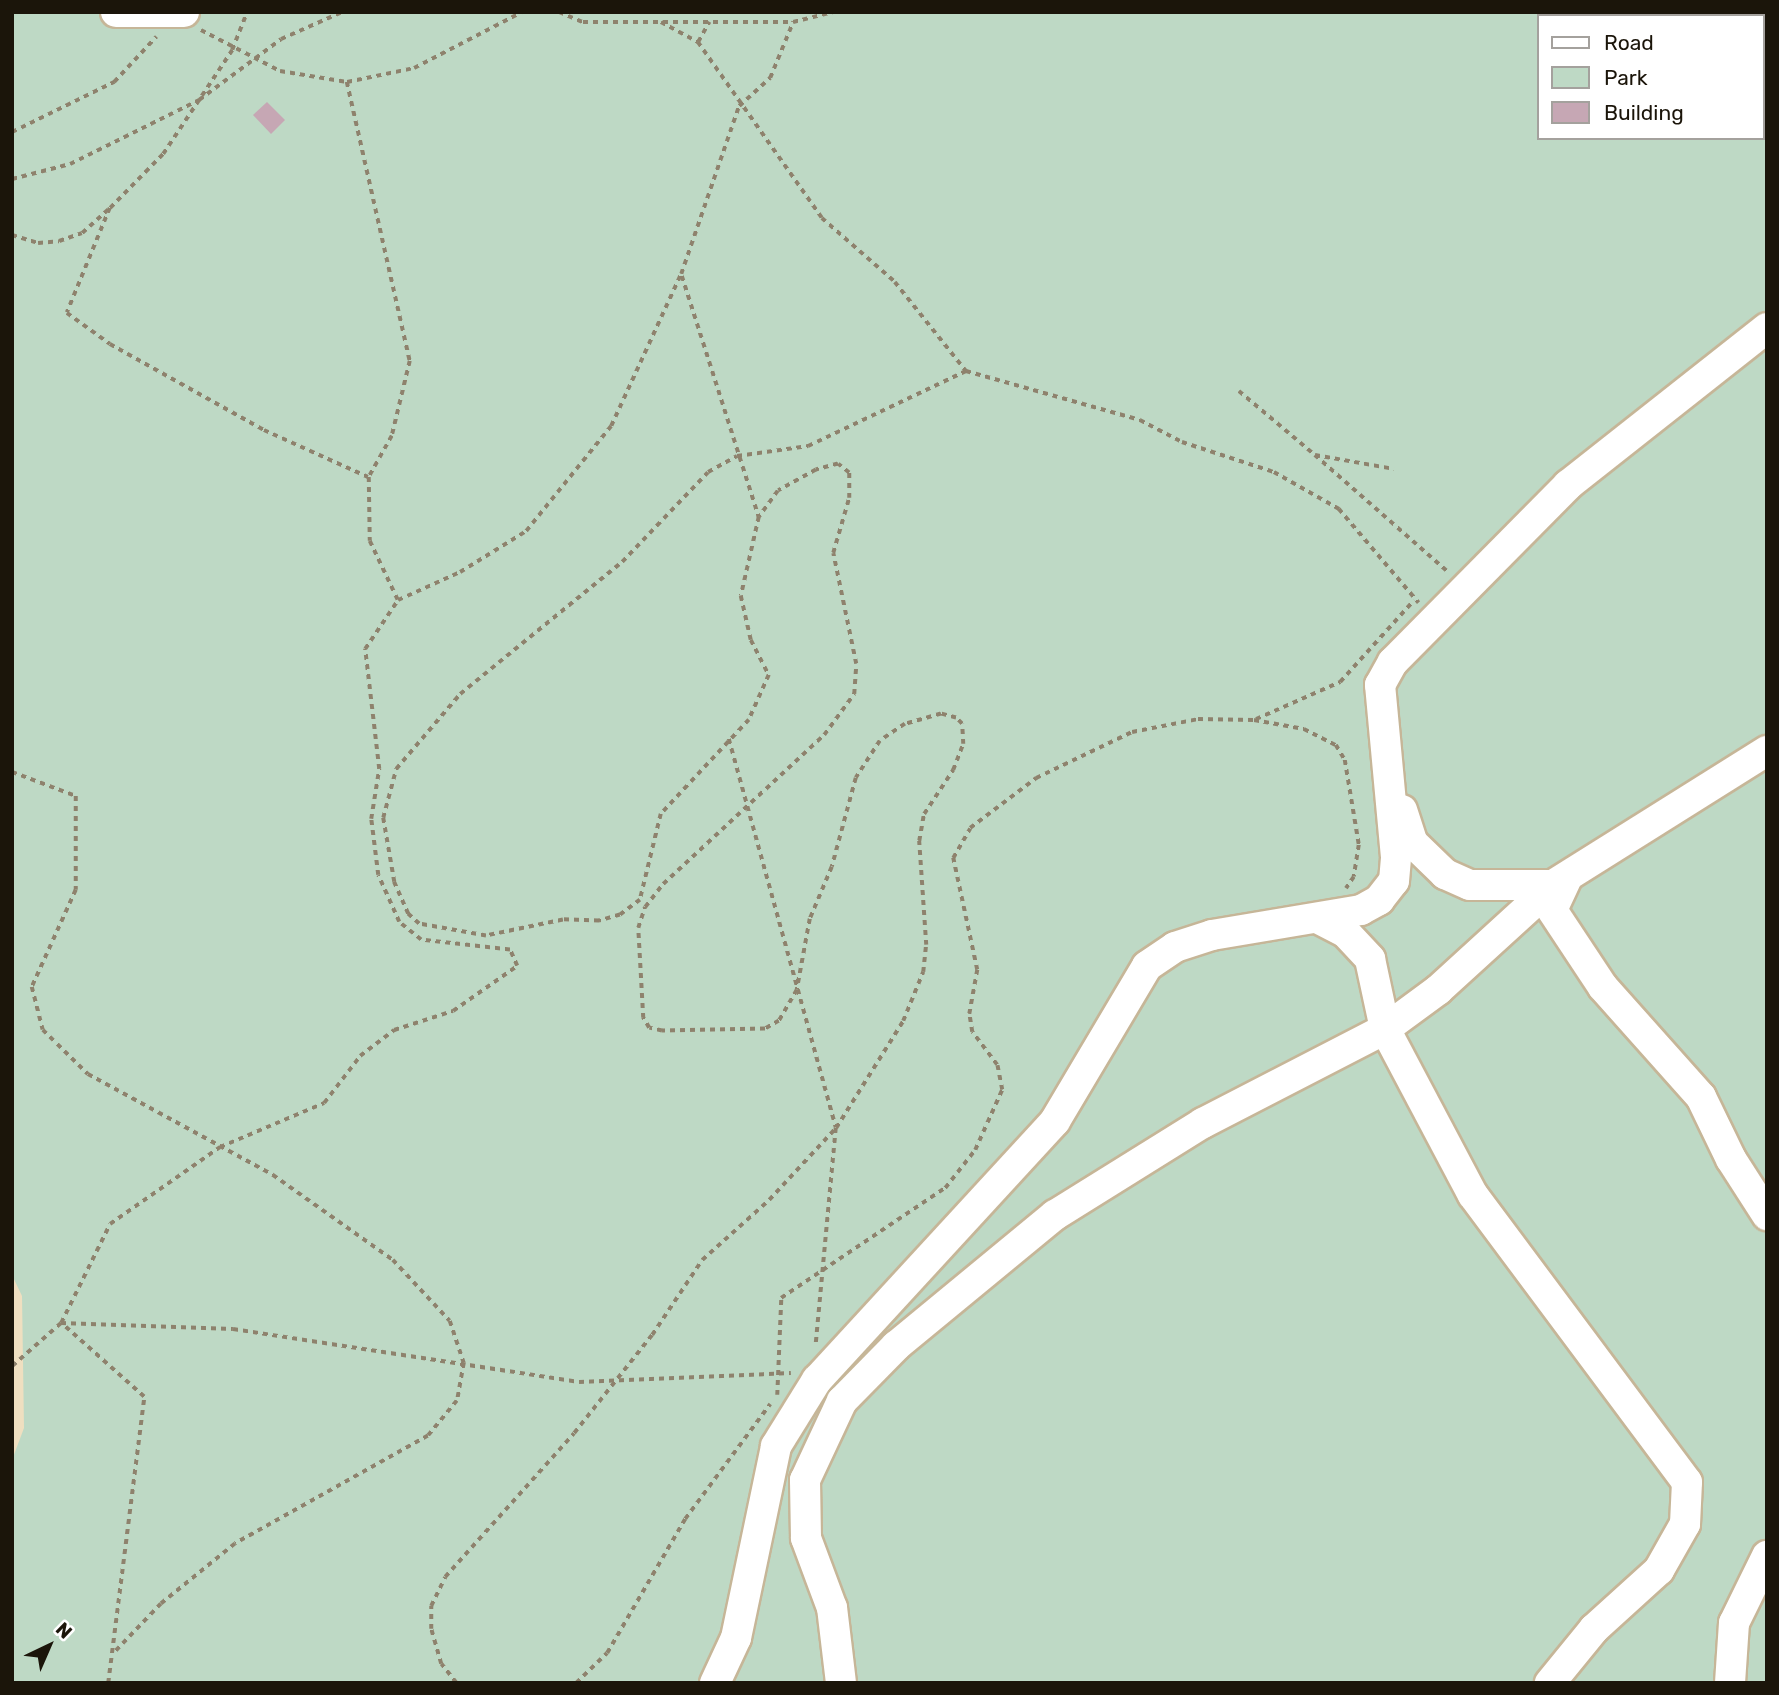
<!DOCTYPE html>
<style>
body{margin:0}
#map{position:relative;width:1779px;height:1695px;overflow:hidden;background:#efdfc0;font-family:Rubik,sans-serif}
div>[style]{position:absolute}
.green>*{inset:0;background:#bed9c5}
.building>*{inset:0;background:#c6a7b4}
.path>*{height:3.5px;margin-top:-1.75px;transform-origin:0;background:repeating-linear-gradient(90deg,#8e826d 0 5px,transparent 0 10px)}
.roads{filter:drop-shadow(2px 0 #c6b698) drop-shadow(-2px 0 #c6b698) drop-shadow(0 2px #c6b698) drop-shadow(0 -2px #c6b698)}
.minor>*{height:30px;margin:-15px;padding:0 15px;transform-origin:15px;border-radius:15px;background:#fff}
span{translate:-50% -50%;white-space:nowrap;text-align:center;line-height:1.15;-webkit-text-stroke:5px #fff;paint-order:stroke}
.frame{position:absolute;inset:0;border:14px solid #1b150a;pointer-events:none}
.legend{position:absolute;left:1537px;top:14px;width:228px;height:126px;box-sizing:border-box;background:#fff;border:2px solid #a4a19d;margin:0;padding:9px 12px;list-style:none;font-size:21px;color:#1b150a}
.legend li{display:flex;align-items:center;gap:14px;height:35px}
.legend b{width:35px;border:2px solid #a4a19d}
.north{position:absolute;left:14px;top:1611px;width:70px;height:70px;-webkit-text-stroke:5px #fff;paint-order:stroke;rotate:44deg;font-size:19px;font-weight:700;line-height:28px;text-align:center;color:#1b150a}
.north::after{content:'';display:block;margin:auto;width:24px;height:32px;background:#1b150a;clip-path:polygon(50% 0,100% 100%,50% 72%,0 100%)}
</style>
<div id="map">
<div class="green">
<i style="clip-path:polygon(evenodd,12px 12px,1767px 12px,1767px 1683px,12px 1683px,12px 1460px,24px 1428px,22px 1296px,12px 1275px,12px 12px,1539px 16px,1763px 16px,1763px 138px,1539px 138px,1539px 16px)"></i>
</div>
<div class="building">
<i style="clip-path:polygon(267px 102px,285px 120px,271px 134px,253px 115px)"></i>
</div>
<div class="path">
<i style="left:559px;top:12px;width:26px;rotate:23deg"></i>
<i style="left:583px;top:22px;width:210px"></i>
<i style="left:793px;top:22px;width:41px;rotate:-14deg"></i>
<i style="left:661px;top:22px;width:42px;rotate:28.4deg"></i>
<i style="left:698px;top:42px;width:215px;rotate:54.8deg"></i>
<i style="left:822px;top:218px;width:97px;rotate:41.2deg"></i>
<i style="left:895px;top:282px;width:114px;rotate:51.4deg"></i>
<i style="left:201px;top:30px;width:89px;rotate:27.4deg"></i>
<i style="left:280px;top:71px;width:68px;rotate:9.3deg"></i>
<i style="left:347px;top:82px;width:68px;rotate:-11.8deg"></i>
<i style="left:414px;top:68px;width:122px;rotate:-27.4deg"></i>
<i style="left:698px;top:42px;width:23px;rotate:-61deg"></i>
<i style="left:347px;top:82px;width:286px;rotate:77.3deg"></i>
<i style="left:410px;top:361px;width:77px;rotate:103.5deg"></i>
<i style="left:392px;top:436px;width:47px;rotate:119.3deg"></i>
<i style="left:369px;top:477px;width:64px;rotate:89.1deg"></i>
<i style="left:370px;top:541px;width:65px;rotate:64.6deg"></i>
<i style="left:12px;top:132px;width:114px;rotate:-26.1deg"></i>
<i style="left:114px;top:82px;width:62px;rotate:-47deg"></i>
<i style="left:12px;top:179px;width:60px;rotate:-14.5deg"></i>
<i style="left:70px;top:164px;width:144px;rotate:-26.4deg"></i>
<i style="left:199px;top:100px;width:102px;rotate:-36.6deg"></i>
<i style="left:281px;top:39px;width:67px;rotate:-23.9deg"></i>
<i style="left:110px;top:208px;width:113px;rotate:112.3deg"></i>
<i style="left:67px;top:313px;width:53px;rotate:35.8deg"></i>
<i style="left:110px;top:344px;width:176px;rotate:29.2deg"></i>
<i style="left:264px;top:430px;width:114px;rotate:24.3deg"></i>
<i style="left:12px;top:235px;width:27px;rotate:17deg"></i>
<i style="left:38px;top:243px;width:21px;rotate:-5deg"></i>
<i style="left:59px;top:241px;width:24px;rotate:-19deg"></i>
<i style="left:82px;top:233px;width:38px;rotate:-42deg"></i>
<i style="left:110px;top:208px;width:76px;rotate:-45.5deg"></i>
<i style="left:163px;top:154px;width:125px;rotate:-56.4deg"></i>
<i style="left:232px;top:50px;width:41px;rotate:-68.5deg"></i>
<i style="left:682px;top:276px;width:253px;rotate:72.3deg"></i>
<i style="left:1239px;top:391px;width:99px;rotate:40.1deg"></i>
<i style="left:1315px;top:455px;width:80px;rotate:10deg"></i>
<i style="left:1315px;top:455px;width:177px;rotate:41.3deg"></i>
<i style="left:1256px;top:719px;width:92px;rotate:-23.8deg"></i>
<i style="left:1340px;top:682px;width:110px;rotate:-47.9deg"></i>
<i style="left:729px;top:739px;width:403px;rotate:74.6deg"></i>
<i style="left:836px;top:1128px;width:218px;rotate:95.3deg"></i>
<i style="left:12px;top:772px;width:68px;rotate:20.6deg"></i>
<i style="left:76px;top:796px;width:94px;rotate:90deg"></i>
<i style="left:76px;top:890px;width:107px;rotate:114.4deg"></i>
<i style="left:32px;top:987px;width:44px;rotate:75.7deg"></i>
<i style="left:43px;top:1030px;width:63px;rotate:44.4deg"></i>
<i style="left:88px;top:1074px;width:211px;rotate:28.6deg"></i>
<i style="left:273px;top:1175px;width:147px;rotate:35.3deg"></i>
<i style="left:393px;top:1260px;width:83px;rotate:46.9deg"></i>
<i style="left:450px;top:1321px;width:44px;rotate:71.6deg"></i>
<i style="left:464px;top:1363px;width:39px;rotate:100deg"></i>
<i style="left:457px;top:1401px;width:45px;rotate:129.6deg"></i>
<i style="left:428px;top:1436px;width:221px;rotate:150.8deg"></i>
<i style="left:235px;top:1544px;width:95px;rotate:141deg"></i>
<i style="left:161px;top:1604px;width:69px;rotate:133.8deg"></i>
<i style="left:12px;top:1366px;width:65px;rotate:-41.3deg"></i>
<i style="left:61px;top:1323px;width:172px;rotate:2deg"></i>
<i style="left:233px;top:1329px;width:350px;rotate:8.7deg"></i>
<i style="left:579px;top:1382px;width:212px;rotate:-2.4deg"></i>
<i style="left:777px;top:1395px;width:97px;rotate:-87.6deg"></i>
<i style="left:781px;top:1298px;width:197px;rotate:-33.9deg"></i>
<i style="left:945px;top:1188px;width:48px;rotate:-51.7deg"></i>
<i style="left:975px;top:1150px;width:66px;rotate:-65.8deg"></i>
<i style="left:1002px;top:1090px;width:25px;rotate:-101deg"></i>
<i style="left:997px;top:1065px;width:41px;rotate:-127.1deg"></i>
<i style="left:972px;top:1032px;width:18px;rotate:-99deg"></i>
<i style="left:969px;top:1014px;width:45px;rotate:-79.7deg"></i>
<i style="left:977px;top:970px;width:115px;rotate:-102.1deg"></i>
<i style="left:953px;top:858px;width:34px;rotate:-60deg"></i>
<i style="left:970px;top:828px;width:83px;rotate:-37.1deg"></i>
<i style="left:1036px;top:778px;width:106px;rotate:-25.6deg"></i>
<i style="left:1132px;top:732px;width:67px;rotate:-11.1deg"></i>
<i style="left:1198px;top:719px;width:56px;rotate:1deg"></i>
<i style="left:1254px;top:720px;width:51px;rotate:10.2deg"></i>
<i style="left:1304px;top:729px;width:36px;rotate:27deg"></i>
<i style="left:1336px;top:745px;width:17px;rotate:59deg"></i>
<i style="left:1345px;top:760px;width:86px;rotate:80.6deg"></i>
<i style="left:1359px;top:845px;width:32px;rotate:99deg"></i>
<i style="left:1354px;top:877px;width:14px;rotate:124deg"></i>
<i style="left:108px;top:1683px;width:288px;rotate:-82.8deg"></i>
<i style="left:144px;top:1397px;width:111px;rotate:-138.3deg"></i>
<i style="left:61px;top:1323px;width:110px;rotate:-63.7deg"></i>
<i style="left:110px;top:1224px;width:134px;rotate:-35deg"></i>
<i style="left:220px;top:1147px;width:113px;rotate:-22.9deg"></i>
<i style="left:324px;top:1103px;width:59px;rotate:-52.5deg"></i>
<i style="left:360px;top:1056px;width:43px;rotate:-37.4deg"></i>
<i style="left:394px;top:1030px;width:62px;rotate:-17.9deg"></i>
<i style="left:453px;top:1011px;width:78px;rotate:-35.1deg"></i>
<i style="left:517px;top:966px;width:17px;rotate:-114deg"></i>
<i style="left:510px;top:950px;width:90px;rotate:-173.6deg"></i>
<i style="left:421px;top:940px;width:28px;rotate:-141deg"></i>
<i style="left:399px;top:922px;width:51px;rotate:-114.1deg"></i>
<i style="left:378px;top:875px;width:56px;rotate:-97.1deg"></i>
<i style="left:371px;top:819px;width:51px;rotate:-80.9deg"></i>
<i style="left:379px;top:769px;width:121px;rotate:-96.7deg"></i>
<i style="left:365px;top:649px;width:59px;rotate:-56deg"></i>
<i style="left:398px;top:600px;width:68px;rotate:-24.3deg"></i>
<i style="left:460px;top:572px;width:78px;rotate:-31.8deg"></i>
<i style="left:526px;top:531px;width:135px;rotate:-51deg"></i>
<i style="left:611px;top:426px;width:167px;rotate:-65.3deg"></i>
<i style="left:681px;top:274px;width:178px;rotate:-71deg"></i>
<i style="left:739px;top:106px;width:42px;rotate:-42.1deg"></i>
<i style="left:770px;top:78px;width:61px;rotate:-67.7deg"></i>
<i style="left:456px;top:1683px;width:24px;rotate:-128deg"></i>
<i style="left:441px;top:1664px;width:36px;rotate:-106deg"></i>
<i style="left:431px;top:1629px;width:23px;rotate:-90deg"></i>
<i style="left:431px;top:1606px;width:32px;rotate:-64deg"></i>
<i style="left:445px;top:1577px;width:193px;rotate:-48.1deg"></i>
<i style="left:574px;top:1433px;width:125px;rotate:-51.5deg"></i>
<i style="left:652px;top:1335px;width:90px;rotate:-56.3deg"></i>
<i style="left:702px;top:1260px;width:90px;rotate:-41.8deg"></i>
<i style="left:769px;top:1200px;width:98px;rotate:-47.1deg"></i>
<i style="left:836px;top:1128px;width:126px;rotate:-57.9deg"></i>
<i style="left:903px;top:1021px;width:53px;rotate:-67.8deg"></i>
<i style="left:923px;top:972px;width:27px;rotate:-84deg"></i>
<i style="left:926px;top:945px;width:104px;rotate:-93.9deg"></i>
<i style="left:919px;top:841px;width:27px;rotate:-80deg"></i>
<i style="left:924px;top:814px;width:53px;rotate:-56.6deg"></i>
<i style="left:953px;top:770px;width:28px;rotate:-69deg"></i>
<i style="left:963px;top:744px;width:20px;rotate:-93deg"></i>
<i style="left:962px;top:724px;width:8px;rotate:-135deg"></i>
<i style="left:956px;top:718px;width:16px;rotate:-165deg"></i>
<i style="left:941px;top:714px;width:37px;rotate:164deg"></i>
<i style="left:905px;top:724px;width:30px;rotate:146deg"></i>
<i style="left:880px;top:741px;width:44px;rotate:123deg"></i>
<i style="left:856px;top:778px;width:92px;rotate:105.1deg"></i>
<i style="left:832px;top:867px;width:56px;rotate:112.9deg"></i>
<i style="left:810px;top:919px;width:72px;rotate:100.4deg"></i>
<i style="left:797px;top:990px;width:36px;rotate:120deg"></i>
<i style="left:779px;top:1021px;width:16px;rotate:150deg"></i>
<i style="left:765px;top:1029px;width:103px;rotate:178.9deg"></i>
<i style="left:662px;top:1031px;width:13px;rotate:-167deg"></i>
<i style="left:649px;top:1028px;width:12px;rotate:-121deg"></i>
<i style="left:643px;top:1018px;width:90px;rotate:-93.2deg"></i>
<i style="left:638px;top:928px;width:22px;rotate:-72deg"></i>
<i style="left:645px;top:907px;width:29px;rotate:-52deg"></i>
<i style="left:663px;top:884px;width:219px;rotate:-42.8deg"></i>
<i style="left:824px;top:735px;width:51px;rotate:-53.8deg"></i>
<i style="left:854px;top:694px;width:30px;rotate:-86deg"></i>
<i style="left:856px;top:664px;width:113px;rotate:-101.7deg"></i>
<i style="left:833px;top:553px;width:57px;rotate:-73.8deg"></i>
<i style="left:849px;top:498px;width:25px;rotate:-90deg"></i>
<i style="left:849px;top:473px;width:14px;rotate:-141deg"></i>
<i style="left:838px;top:464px;width:23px;rotate:165deg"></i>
<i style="left:816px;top:470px;width:43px;rotate:151.1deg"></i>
<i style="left:778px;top:491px;width:32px;rotate:126deg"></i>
<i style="left:759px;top:517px;width:81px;rotate:102.8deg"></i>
<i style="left:741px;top:596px;width:45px;rotate:77.2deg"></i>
<i style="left:751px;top:640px;width:39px;rotate:63deg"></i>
<i style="left:769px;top:675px;width:49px;rotate:114deg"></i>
<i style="left:749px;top:720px;width:129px;rotate:133.1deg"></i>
<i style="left:661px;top:814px;width:89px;rotate:103.7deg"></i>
<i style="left:640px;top:900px;width:25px;rotate:143deg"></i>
<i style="left:620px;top:915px;width:22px;rotate:164deg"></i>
<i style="left:599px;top:921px;width:36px;rotate:-178deg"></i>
<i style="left:563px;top:920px;width:79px;rotate:168.3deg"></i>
<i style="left:486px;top:936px;width:68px;rotate:-169.8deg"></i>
<i style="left:419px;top:924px;width:15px;rotate:-138deg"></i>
<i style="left:408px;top:914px;width:35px;rotate:-114deg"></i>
<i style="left:394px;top:882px;width:65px;rotate:-99.8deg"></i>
<i style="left:383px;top:818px;width:51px;rotate:-75.1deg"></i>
<i style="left:396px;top:769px;width:99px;rotate:-49.5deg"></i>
<i style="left:460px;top:694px;width:209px;rotate:-39.2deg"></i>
<i style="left:622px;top:562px;width:124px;rotate:-46.3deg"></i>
<i style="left:708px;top:472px;width:33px;rotate:-29deg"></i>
<i style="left:737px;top:456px;width:72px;rotate:-8deg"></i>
<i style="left:808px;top:446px;width:175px;rotate:-25.4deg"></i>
<i style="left:966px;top:371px;width:181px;rotate:15.7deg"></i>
<i style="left:1140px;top:420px;width:47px;rotate:27.6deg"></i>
<i style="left:1182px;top:442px;width:97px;rotate:18.1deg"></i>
<i style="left:1274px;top:472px;width:75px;rotate:29.6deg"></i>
<i style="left:1339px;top:509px;width:123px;rotate:49.6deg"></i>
<i style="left:576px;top:1683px;width:43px;rotate:-44.1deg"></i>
<i style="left:607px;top:1653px;width:155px;rotate:-59.8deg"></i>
<i style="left:685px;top:1519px;width:143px;rotate:-53.5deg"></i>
</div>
<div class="roads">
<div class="minor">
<i style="left:116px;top:12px;width:68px"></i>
<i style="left:1402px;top:810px;width:35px;rotate:72deg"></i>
<i style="left:1413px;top:843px;width:45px;rotate:44.1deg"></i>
<i style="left:1445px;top:874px;width:27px;rotate:24deg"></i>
<i style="left:1470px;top:885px;width:83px"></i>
<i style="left:1567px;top:878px;width:35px;rotate:115deg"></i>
<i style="left:1552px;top:910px;width:92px;rotate:56.5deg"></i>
<i style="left:1603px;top:987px;width:147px;rotate:48.3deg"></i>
<i style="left:1701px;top:1097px;width:69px;rotate:64.2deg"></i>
<i style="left:1731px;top:1159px;width:67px;rotate:57.3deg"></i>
<i style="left:1317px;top:918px;width:31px;rotate:27deg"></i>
<i style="left:1345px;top:932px;width:37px;rotate:47deg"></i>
<i style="left:1370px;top:959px;width:72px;rotate:77.9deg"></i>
<i style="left:1385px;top:1029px;width:188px;rotate:62.1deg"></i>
<i style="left:1473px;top:1195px;width:358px;rotate:53.3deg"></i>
<i style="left:1687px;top:1482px;width:42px;rotate:92.7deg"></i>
<i style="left:1685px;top:1524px;width:53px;rotate:119.5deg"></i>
<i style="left:1659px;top:1570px;width:88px;rotate:137.8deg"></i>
<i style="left:1594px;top:1629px;width:70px;rotate:129.2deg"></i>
<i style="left:715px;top:1683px;width:50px;rotate:-65deg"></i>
<i style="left:736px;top:1638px;width:196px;rotate:-78.2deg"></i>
<i style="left:776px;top:1446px;width:78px;rotate:-58.2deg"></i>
<i style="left:817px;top:1380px;width:352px;rotate:-47.4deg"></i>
<i style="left:1055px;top:1121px;width:180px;rotate:-59.3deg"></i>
<i style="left:1147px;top:966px;width:34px;rotate:-34deg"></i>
<i style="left:1175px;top:947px;width:39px;rotate:-18deg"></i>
<i style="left:1212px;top:935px;width:151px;rotate:-9.5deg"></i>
<i style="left:1361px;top:910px;width:21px;rotate:-29deg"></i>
<i style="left:1379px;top:900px;width:24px;rotate:-52deg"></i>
<i style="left:1394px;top:881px;width:24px;rotate:-85deg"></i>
<i style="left:1396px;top:857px;width:173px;rotate:-95.3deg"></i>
<i style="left:1380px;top:685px;width:26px;rotate:-61deg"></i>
<i style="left:1393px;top:662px;width:249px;rotate:-45.3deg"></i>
<i style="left:1568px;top:485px;width:253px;rotate:-38.3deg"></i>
<i style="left:841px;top:1683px;width:76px;rotate:-96.8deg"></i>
<i style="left:832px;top:1608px;width:75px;rotate:-110.4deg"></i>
<i style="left:806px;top:1538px;width:58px;rotate:-91deg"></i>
<i style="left:805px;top:1480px;width:87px;rotate:-64.9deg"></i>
<i style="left:842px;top:1401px;width:77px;rotate:-45.5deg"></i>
<i style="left:896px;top:1346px;width:206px;rotate:-39.5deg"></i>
<i style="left:1055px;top:1215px;width:174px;rotate:-31.9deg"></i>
<i style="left:1203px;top:1123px;width:205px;rotate:-27.3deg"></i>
<i style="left:1385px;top:1029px;width:66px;rotate:-36.3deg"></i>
<i style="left:1438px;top:990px;width:156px;rotate:-42.4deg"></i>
<i style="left:1553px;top:885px;width:252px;rotate:-32.1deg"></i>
<i style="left:1730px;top:1683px;width:60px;rotate:-86.2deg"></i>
<i style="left:1734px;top:1623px;width:75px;rotate:-63.8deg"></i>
</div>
</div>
<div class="frame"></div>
<ul class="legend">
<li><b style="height:9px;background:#fff"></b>Road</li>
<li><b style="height:19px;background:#bed9c5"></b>Park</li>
<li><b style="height:19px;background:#c6a7b4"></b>Building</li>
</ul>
<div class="north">N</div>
</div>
